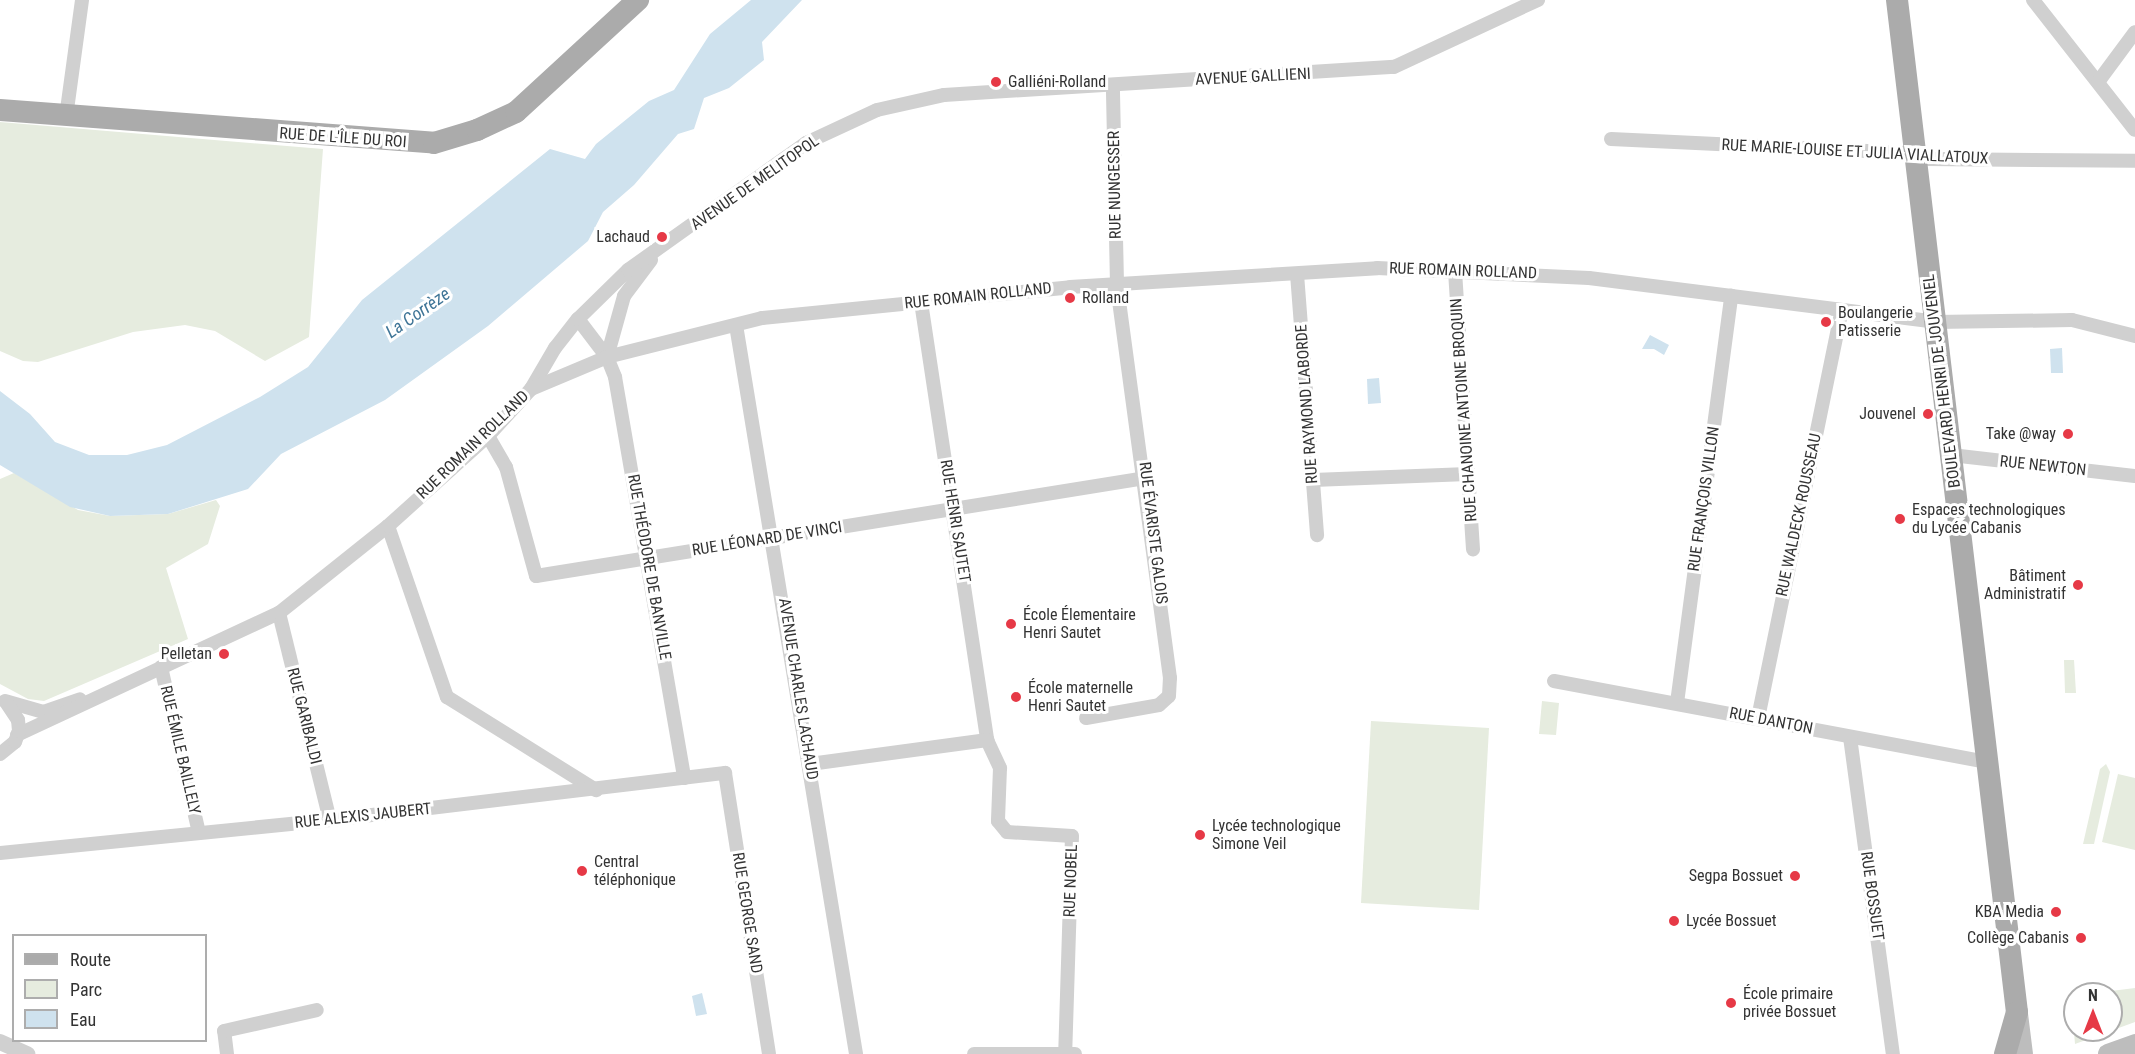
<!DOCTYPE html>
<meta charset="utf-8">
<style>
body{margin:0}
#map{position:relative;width:2135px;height:1054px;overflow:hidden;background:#fff;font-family:"Roboto Condensed",sans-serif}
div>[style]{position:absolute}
.green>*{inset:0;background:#e6ecdf}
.water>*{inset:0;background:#cfe2ee}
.minor>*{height:14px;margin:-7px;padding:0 7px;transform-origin:7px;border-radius:7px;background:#d0d0d0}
.tertiary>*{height:16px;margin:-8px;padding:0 8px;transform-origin:8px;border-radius:8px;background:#d0d0d0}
.secondary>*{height:20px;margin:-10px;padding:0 10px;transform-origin:10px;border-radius:10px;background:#bdbdbd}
.primary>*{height:22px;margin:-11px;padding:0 11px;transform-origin:11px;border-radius:11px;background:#ababab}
.dots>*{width:16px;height:16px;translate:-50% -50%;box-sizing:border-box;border:3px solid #fff;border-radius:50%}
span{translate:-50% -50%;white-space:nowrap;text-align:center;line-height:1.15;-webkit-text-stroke:6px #fff;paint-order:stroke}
.street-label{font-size:16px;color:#333}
.poi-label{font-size:16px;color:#333}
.left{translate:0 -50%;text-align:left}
.right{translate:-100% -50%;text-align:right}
.water-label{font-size:18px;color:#3f7597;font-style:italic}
.legend{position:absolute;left:12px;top:934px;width:195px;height:108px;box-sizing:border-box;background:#fff;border:2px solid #adadad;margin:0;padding:8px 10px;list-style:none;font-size:18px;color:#333}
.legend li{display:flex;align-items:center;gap:12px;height:30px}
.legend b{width:30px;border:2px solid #adadad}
.north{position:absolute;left:2063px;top:982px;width:60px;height:60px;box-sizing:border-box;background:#fff;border:2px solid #adadad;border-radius:50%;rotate:0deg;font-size:16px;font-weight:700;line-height:24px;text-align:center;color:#333}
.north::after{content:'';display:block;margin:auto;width:21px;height:27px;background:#e63946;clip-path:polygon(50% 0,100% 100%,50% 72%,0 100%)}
</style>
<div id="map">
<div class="green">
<i style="clip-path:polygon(0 122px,323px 149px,309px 337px,265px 361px,215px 331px,185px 325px,133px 332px,38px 362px,23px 361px,0 351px)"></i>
<i style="clip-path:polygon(14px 473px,78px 510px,110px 516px,168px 514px,216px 500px,220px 506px,208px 544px,166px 568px,188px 639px,44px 701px,28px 699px,0 684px,0 479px)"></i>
<i style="clip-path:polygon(2064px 660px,2074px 660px,2076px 693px,2065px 693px)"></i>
<i style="clip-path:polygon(1542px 701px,1559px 703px,1556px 735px,1539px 734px)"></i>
<i style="clip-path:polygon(1371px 721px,1489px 728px,1479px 910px,1361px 903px)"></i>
<i style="clip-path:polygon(2106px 764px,2110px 772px,2094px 844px,2083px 844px,2100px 769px)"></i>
<i style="clip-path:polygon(2118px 774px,2135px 778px,2135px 850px,2102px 842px)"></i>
<i style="clip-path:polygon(2135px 988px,2135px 1022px,2075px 1044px,2071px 996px,2075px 995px,2075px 1030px,2111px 1030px,2111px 994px,2087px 994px)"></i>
</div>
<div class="water">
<i style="clip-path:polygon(751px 0,802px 0,762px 42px,764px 60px,729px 88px,704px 98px,694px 129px,678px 134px,634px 185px,603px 212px,588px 241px,488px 326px,385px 400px,281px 454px,248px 489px,168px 514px,110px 516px,70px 507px,0 465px,0 391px,30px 414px,55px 442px,89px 455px,127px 455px,167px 445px,260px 397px,308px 367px,362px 300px,550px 149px,585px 159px,596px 144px,649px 101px,674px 90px,710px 34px)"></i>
<i style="clip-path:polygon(1650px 335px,1669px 345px,1664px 355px,1654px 349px,1642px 349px)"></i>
<i style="clip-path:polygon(2062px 348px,2063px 373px,2051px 373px,2050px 349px)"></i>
<i style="clip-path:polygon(1379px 378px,1381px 403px,1368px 404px,1367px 379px)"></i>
<i style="clip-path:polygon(702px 993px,707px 1014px,696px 1016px,692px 996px)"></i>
</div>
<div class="minor">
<i style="left:2033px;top:0;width:165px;rotate:51.9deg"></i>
<i style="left:2098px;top:82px;width:62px;rotate:-53.5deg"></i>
<i style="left:66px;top:117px;width:118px;rotate:-82.2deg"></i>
<i style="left:1611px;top:139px;width:294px;rotate:2.7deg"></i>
<i style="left:1905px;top:153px;width:22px;rotate:16deg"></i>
<i style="left:1926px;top:159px;width:209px;rotate:0.5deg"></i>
<i style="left:1455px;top:271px;width:279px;rotate:86.3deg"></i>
<i style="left:1297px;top:274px;width:262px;rotate:85.6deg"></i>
<i style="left:921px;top:302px;width:443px;rotate:81.4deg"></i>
<i style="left:987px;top:740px;width:31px;rotate:65deg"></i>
<i style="left:1000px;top:768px;width:53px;rotate:92.2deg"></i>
<i style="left:998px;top:821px;width:14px;rotate:51deg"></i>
<i style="left:1007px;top:832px;width:65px;rotate:3.5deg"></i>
<i style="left:1072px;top:836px;width:218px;rotate:91.8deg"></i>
<i style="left:578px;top:319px;width:48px;rotate:52.7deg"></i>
<i style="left:607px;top:357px;width:22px;rotate:68deg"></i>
<i style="left:615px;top:377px;width:407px;rotate:80.2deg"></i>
<i style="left:736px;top:325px;width:739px;rotate:80.65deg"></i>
<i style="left:607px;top:357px;width:63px;rotate:-74.4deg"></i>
<i style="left:624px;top:296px;width:45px;rotate:-53.1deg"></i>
<i style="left:531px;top:389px;width:48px;rotate:-59.7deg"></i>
<i style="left:555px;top:348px;width:37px;rotate:-52deg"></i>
<i style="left:578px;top:319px;width:70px;rotate:-44.4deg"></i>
<i style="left:628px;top:270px;width:219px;rotate:-35.5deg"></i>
<i style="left:806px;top:143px;width:78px;rotate:-24.9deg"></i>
<i style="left:877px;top:110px;width:69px;rotate:-12.6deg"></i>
<i style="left:944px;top:95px;width:451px;rotate:-3.6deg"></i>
<i style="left:1394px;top:67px;width:159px;rotate:-25deg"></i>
<i style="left:488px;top:436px;width:36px;rotate:60deg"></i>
<i style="left:506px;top:467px;width:113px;rotate:74.6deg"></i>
<i style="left:536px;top:576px;width:618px;rotate:-9.13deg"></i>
<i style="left:1951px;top:455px;width:185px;rotate:6.5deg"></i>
<i style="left:1313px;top:480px;width:155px;rotate:-2.2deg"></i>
<i style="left:388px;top:526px;width:181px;rotate:71deg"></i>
<i style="left:447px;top:697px;width:176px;rotate:32deg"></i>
<i style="left:279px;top:613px;width:213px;rotate:76.2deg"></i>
<i style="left:161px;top:667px;width:170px;rotate:77.1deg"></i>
<i style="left:1554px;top:681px;width:441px;rotate:10.6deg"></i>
<i style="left:5px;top:701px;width:40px;rotate:16deg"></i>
<i style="left:43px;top:712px;width:39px;rotate:-19deg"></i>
<i style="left:1677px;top:703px;width:411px;rotate:-82.4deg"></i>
<i style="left:1086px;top:718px;width:74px;rotate:-10.1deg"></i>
<i style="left:1159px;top:705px;width:13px;rotate:-42deg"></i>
<i style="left:1169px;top:696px;width:18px;rotate:-87deg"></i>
<i style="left:1170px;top:678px;width:398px;rotate:-97.7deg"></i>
<i style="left:1117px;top:284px;width:197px;rotate:-91.2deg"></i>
<i style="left:1758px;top:718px;width:414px;rotate:-78.4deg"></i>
<i style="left:17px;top:735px;width:289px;rotate:-25deg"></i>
<i style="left:279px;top:613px;width:139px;rotate:-38.6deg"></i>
<i style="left:388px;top:526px;width:135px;rotate:-42deg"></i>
<i style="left:488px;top:436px;width:64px;rotate:-47.5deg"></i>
<i style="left:531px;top:389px;width:82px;rotate:-22.8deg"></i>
<i style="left:607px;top:357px;width:160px;rotate:-14.1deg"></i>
<i style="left:762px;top:318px;width:310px;rotate:-5.7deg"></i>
<i style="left:1070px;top:287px;width:308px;rotate:-3.5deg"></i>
<i style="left:1377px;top:268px;width:212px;rotate:2.7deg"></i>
<i style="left:1589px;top:278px;width:349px;rotate:7.2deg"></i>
<i style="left:1935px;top:322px;width:137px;rotate:-0.8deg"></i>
<i style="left:2072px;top:320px;width:65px;rotate:14.3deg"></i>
<i style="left:1850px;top:737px;width:320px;rotate:82.3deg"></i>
<i style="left:0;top:754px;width:19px;rotate:-39deg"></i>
<i style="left:15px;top:742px;width:12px;rotate:-70deg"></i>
<i style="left:19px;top:731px;width:11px;rotate:-95deg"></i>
<i style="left:18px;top:720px;width:22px;rotate:-124deg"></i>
<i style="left:810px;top:764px;width:179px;rotate:-7.7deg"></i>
<i style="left:0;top:853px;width:332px;rotate:-5.7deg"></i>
<i style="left:330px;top:820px;width:398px;rotate:-6.8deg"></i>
<i style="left:725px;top:773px;width:284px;rotate:81.1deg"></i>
<i style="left:227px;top:1054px;width:23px;rotate:-97deg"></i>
<i style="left:224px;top:1031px;width:95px;rotate:-12.7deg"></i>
<i style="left:974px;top:1054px;width:101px"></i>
</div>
<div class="tertiary">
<i style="left:0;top:1042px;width:30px;rotate:24deg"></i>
</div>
<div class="secondary">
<i style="left:2018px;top:1014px;width:40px;rotate:82.9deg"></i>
<i style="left:2108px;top:1054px;width:29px;rotate:-20deg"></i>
</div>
<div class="primary">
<i style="left:1897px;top:0;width:1019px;rotate:83.24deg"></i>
<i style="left:2017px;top:1012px;width:44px;rotate:105.9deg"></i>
<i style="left:0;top:110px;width:435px;rotate:4.3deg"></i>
<i style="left:434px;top:143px;width:45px;rotate:-16.8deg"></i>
<i style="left:477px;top:130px;width:43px;rotate:-24.8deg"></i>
<i style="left:516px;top:112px;width:166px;rotate:-42.6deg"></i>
</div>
<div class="dots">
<i style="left:996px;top:82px;background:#e63946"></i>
<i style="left:662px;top:237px;background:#e63946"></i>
<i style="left:1070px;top:298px;background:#e63946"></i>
<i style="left:1826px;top:322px;background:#e63946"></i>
<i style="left:1928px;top:414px;background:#e63946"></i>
<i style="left:2068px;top:434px;background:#e63946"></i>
<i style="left:1900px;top:519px;background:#e63946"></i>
<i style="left:2078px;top:585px;background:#e63946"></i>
<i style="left:1011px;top:624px;background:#e63946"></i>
<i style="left:224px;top:654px;background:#e63946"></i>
<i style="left:1016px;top:697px;background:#e63946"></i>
<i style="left:1200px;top:835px;background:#e63946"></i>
<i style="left:582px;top:871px;background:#e63946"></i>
<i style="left:1795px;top:876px;background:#e63946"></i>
<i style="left:2056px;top:912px;background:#e63946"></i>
<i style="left:1674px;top:921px;background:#e63946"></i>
<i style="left:2081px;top:938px;background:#e63946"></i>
<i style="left:1731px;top:1003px;background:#e63946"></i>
</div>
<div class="street-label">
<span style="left:1253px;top:77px;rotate:-3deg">AVENUE GALLIENI</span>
<span style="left:343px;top:138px;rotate:4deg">RUE DE L'ÎLE DU ROI</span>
<span style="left:1855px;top:152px;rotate:3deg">RUE MARIE-LOUISE ET JULIA VIALLATOUX</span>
<span style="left:755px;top:183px;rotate:-35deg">AVENUE DE MELITOPOL</span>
<span style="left:1115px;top:185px;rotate:-91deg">RUE NUNGESSER</span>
<span style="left:1463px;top:271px;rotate:2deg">RUE ROMAIN ROLLAND</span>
<span style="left:978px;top:296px;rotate:-6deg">RUE ROMAIN ROLLAND</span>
<span style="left:1942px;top:381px;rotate:-97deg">BOULEVARD HENRI DE JOUVENEL</span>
<span style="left:1307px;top:404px;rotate:-94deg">RUE RAYMOND LABORDE</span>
<span style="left:1464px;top:410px;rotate:-94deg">RUE CHANOINE ANTOINE BROQUIN</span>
<span style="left:473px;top:445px;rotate:-44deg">RUE ROMAIN ROLLAND</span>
<span style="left:2043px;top:466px;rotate:6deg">RUE NEWTON</span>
<span style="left:1704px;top:499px;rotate:-82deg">RUE FRANÇOIS VILLON</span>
<span style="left:1799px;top:515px;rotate:-78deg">RUE WALDECK ROUSSEAU</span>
<span style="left:955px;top:521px;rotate:81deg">RUE HENRI SAUTET</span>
<span style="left:1153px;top:533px;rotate:83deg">RUE ÉVARISTE GALOIS</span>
<span style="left:767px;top:539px;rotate:-9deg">RUE LÉONARD DE VINCI</span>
<span style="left:649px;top:567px;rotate:80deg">RUE THÉODORE DE BANVILLE</span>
<span style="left:798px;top:689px;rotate:81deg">AVENUE CHARLES LACHAUD</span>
<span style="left:304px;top:716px;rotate:76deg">RUE GARIBALDI</span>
<span style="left:1771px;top:721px;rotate:11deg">RUE DANTON</span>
<span style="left:180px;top:750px;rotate:77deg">RUE ÉMILE BAILLELY</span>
<span style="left:363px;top:816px;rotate:-6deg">RUE ALEXIS JAUBERT</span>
<span style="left:1071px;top:881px;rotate:-88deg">RUE NOBEL</span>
<span style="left:1872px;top:896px;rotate:82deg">RUE BOSSUET</span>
<span style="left:747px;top:913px;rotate:81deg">RUE GEORGE SAND</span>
</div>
<div class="poi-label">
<span class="left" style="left:1008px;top:82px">Galliéni-Rolland</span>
<span class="right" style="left:650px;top:237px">Lachaud</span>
<span class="left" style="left:1082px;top:298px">Rolland</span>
<span class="left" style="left:1838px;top:322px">Boulangerie<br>Patisserie</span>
<span class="right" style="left:1916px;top:414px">Jouvenel</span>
<span class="right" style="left:2056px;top:434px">Take @way</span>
<span class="left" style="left:1912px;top:519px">Espaces technologiques<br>du Lycée Cabanis</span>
<span class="right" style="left:2066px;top:585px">Bâtiment<br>Administratif</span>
<span class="left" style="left:1023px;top:624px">École Élementaire<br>Henri Sautet</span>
<span class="right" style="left:212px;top:654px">Pelletan</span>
<span class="left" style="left:1028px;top:697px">École maternelle<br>Henri Sautet</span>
<span class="left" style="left:1212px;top:835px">Lycée technologique<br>Simone Veil</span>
<span class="left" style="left:594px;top:871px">Central<br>téléphonique</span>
<span class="right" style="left:1783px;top:876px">Segpa Bossuet</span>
<span class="right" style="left:2044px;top:912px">KBA Media</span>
<span class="left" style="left:1686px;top:921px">Lycée Bossuet</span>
<span class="right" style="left:2069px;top:938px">Collège Cabanis</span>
<span class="left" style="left:1743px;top:1003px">École primaire<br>privée Bossuet</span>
</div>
<div class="water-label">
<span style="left:418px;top:313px;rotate:-35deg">La Corrèze</span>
</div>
<ul class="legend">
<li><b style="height:8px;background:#ababab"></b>Route</li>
<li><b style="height:16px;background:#e6ecdf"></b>Parc</li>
<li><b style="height:16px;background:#cfe2ee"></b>Eau</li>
</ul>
<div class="north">N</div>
</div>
